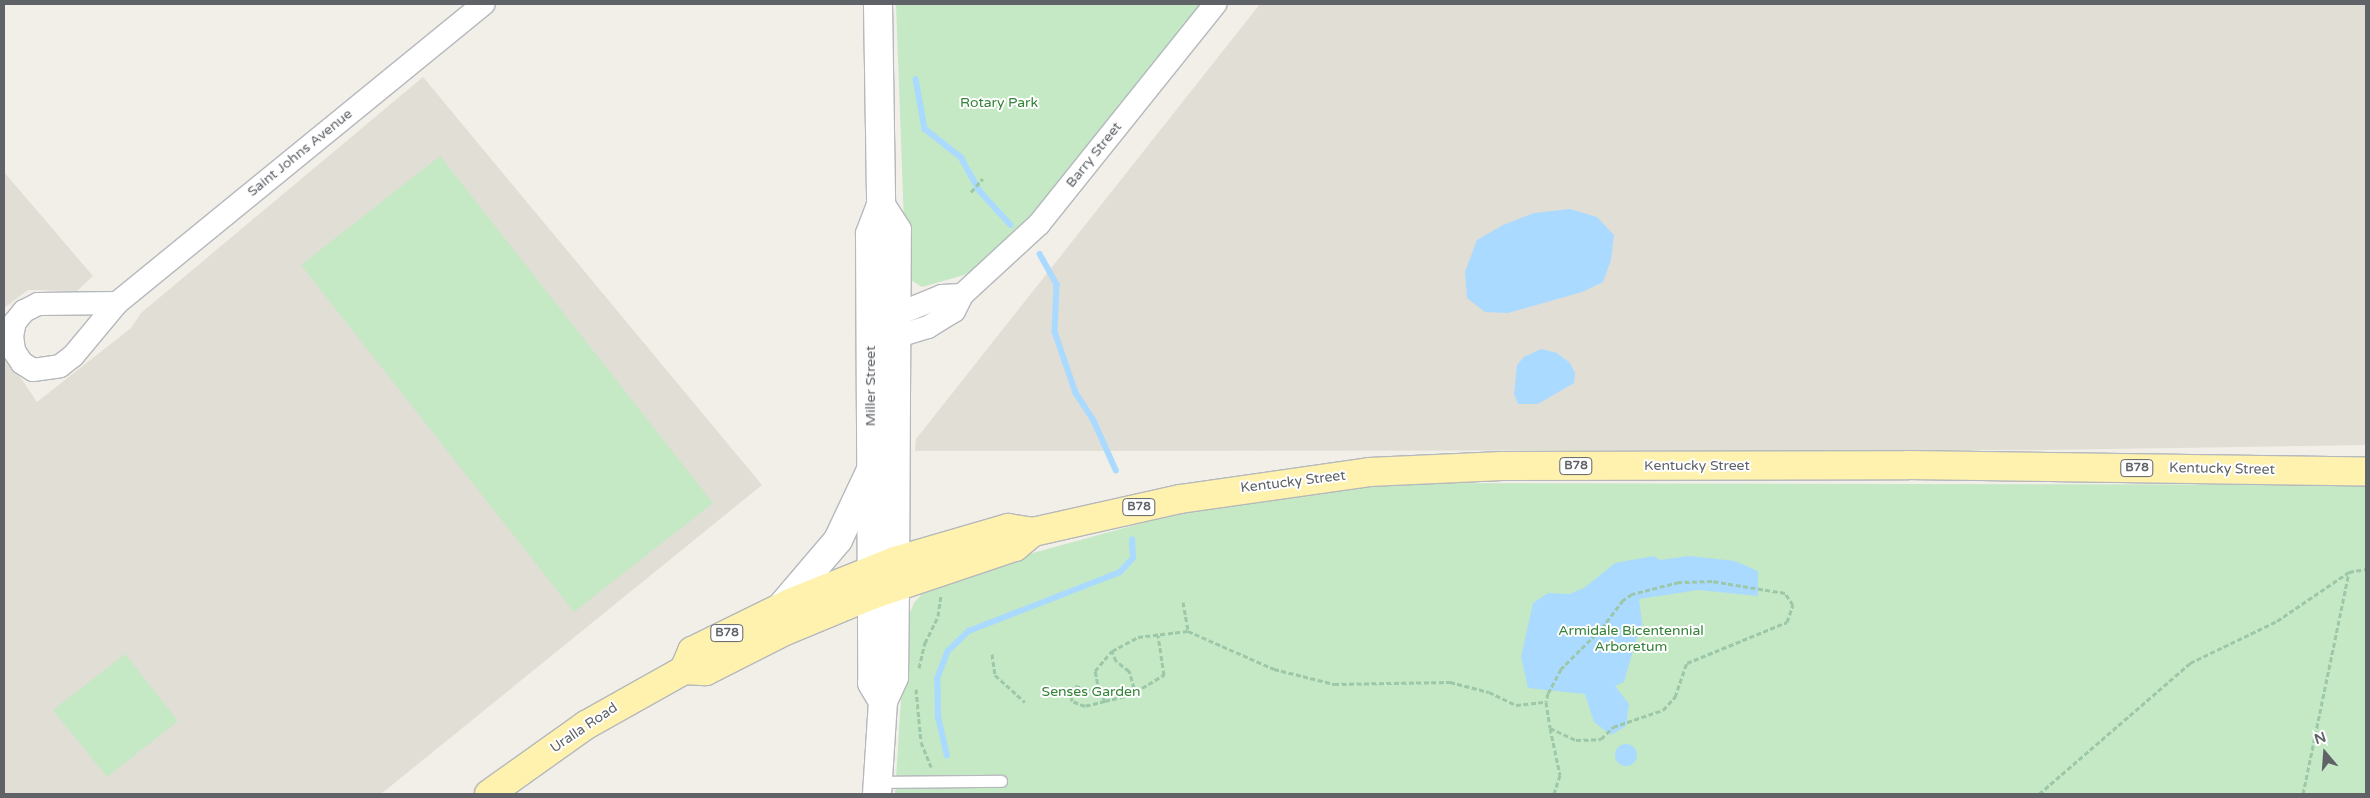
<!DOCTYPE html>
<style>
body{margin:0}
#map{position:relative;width:2370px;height:798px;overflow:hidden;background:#f1efe8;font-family:"Varela Round",sans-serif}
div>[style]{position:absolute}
.education>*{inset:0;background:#e1ded6}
.green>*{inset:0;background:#c5e8c5}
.water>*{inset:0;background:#aadaff}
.round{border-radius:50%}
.stream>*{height:5.5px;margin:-2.75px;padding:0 2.75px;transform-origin:2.75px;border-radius:2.75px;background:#aadaff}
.path>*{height:3px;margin-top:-1.5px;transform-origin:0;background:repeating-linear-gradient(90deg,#9cc7a9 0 5px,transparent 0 7.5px)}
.roads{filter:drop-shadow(1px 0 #b5b8bc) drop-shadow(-1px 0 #b5b8bc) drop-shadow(0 1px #b5b8bc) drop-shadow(0 -1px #b5b8bc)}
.lane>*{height:11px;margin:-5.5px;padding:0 5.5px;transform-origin:5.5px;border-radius:5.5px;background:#fff}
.street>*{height:22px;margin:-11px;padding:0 11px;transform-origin:11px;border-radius:11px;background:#fff}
.secondary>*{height:28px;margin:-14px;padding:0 14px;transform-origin:14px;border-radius:14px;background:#fff}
.primary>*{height:28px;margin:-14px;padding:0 14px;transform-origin:14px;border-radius:14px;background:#fff2af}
span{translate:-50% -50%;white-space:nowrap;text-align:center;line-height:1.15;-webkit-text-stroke:4px #fff;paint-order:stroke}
.shield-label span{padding:1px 4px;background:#fff;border:1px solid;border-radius:4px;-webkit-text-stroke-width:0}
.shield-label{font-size:12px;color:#5f6368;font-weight:700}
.park-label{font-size:14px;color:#348238}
.street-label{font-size:14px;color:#5f6368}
.frame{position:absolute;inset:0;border:5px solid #5f6368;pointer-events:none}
.north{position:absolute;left:2300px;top:728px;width:50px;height:50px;-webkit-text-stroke:4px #fff;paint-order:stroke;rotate:342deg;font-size:14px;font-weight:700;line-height:20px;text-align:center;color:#5f6368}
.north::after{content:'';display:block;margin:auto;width:18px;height:22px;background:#5f6368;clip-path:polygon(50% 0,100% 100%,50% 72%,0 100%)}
</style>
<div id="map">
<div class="education">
<i style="clip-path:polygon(1260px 4px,2366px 4px,2366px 445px,2042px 450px,915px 451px,916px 439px)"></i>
<i style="clip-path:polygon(423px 77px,762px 485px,381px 794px,4px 794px,4px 353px,37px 402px,131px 328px,141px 313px)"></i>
<i style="clip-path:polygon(4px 172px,93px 276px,77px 291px,28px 290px,4px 308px)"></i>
</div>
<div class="green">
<i style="clip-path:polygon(896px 4px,1205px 4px,1035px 216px,989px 260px,964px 275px,922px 287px,906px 277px)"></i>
<i style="clip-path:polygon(440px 156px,713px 503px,574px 612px,301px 265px)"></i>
<i style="clip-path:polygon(1385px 483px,2366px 485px,2366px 794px,895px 794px,906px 622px,914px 603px,928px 587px,1029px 554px,1190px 510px)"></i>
<i style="clip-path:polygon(125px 654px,178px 721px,107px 777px,53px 710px)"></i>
</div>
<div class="water">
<i style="clip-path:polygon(1570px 209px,1597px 217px,1614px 235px,1611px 260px,1603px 282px,1582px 292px,1508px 313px,1485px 312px,1467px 298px,1465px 272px,1477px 240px,1503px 225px,1534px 213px)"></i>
<i style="clip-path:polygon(1541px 349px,1557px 353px,1570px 363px,1575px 373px,1574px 383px,1538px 404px,1518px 404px,1514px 394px,1517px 365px,1524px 357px)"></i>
<i style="clip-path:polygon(1654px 556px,1660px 560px,1689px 556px,1735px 561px,1758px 571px,1758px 596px,1698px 590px,1639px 599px,1643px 631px,1637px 637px,1624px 682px,1615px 686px,1629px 704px,1626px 726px,1611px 735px,1594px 722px,1585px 694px,1528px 688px,1521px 657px,1533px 603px,1548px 593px,1569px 594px,1584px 588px,1615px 563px)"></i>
<i class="round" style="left:1615px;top:744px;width:22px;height:22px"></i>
</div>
<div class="stream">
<i style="left:916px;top:79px;width:51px;rotate:79.8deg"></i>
<i style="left:925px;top:129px;width:46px;rotate:37.9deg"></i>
<i style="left:961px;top:157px;width:38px;rotate:61deg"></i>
<i style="left:979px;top:190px;width:47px;rotate:47.6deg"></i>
<i style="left:1040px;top:254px;width:35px;rotate:61deg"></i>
<i style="left:1057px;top:285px;width:47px;rotate:92.4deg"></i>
<i style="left:1055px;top:332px;width:65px;rotate:71deg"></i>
<i style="left:1076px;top:393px;width:33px;rotate:57deg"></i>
<i style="left:1094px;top:421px;width:54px;rotate:65.8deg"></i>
<i style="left:947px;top:756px;width:39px;rotate:-103deg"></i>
<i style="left:938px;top:718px;width:39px;rotate:-91deg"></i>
<i style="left:937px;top:679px;width:30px;rotate:-69deg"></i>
<i style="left:948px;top:651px;width:29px;rotate:-44deg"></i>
<i style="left:969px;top:631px;width:162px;rotate:-21.3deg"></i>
<i style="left:1120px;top:572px;width:19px;rotate:-47deg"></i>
<i style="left:1133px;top:558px;width:18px;rotate:-93deg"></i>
</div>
<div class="path">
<i style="left:971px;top:192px;width:18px;rotate:-49deg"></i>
<i style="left:1183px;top:602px;width:29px;rotate:80deg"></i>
<i style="left:992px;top:654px;width:21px;rotate:82deg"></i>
<i style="left:995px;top:675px;width:40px;rotate:42deg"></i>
<i style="left:919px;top:668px;width:26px;rotate:-77deg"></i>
<i style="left:925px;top:643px;width:30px;rotate:-64deg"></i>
<i style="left:938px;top:616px;width:21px;rotate:-82deg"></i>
<i style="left:1075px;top:686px;width:25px;rotate:12deg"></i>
<i style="left:1099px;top:691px;width:12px;rotate:59deg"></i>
<i style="left:1105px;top:701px;width:21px;rotate:166deg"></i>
<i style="left:1085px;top:706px;width:14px;rotate:-159deg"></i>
<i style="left:1072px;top:701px;width:10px;rotate:-101deg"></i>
<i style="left:1070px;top:691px;width:7px;rotate:-45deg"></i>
<i style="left:1134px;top:688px;width:8px"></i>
<i style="left:1142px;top:688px;width:26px;rotate:-31deg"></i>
<i style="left:1164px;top:675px;width:40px;rotate:-98.5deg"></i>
<i style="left:916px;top:689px;width:53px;rotate:84.6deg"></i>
<i style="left:921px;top:742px;width:27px;rotate:68deg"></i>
<i style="left:1099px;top:691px;width:20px;rotate:-101deg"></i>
<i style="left:1095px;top:671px;width:26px;rotate:-50deg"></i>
<i style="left:1112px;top:651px;width:30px;rotate:-28deg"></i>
<i style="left:1138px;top:637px;width:50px;rotate:-6.8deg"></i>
<i style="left:1188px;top:631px;width:94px;rotate:23.8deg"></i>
<i style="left:1274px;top:669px;width:62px;rotate:14deg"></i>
<i style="left:1334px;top:684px;width:116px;rotate:-1deg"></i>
<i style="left:1450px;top:682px;width:40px;rotate:14.4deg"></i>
<i style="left:1489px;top:692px;width:30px;rotate:26deg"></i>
<i style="left:1516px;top:705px;width:30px;rotate:-6deg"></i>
<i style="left:1105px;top:701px;width:25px;rotate:-14deg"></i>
<i style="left:1129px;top:695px;width:9px;rotate:-54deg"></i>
<i style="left:1134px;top:688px;width:18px;rotate:-106deg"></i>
<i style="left:1129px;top:671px;width:16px;rotate:-142deg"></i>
<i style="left:1116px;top:661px;width:11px;rotate:-112deg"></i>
<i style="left:1550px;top:728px;width:29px;rotate:25deg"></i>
<i style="left:1576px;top:740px;width:25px;rotate:-2deg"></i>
<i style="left:1601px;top:739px;width:17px;rotate:-45deg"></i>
<i style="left:1613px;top:727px;width:53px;rotate:-18.8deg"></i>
<i style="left:1663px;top:710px;width:18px;rotate:-47deg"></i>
<i style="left:1675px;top:697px;width:36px;rotate:-71deg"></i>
<i style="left:1687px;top:663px;width:108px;rotate:-22.3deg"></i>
<i style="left:1787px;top:622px;width:18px;rotate:-71deg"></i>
<i style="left:1793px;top:605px;width:14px;rotate:-124deg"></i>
<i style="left:1785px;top:593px;width:74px;rotate:-170.7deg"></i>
<i style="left:1712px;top:581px;width:33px;rotate:178deg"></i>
<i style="left:1679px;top:582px;width:49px;rotate:165.7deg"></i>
<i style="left:1632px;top:594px;width:11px;rotate:146deg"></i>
<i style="left:1623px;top:600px;width:36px;rotate:127deg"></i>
<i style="left:1601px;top:629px;width:57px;rotate:135deg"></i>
<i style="left:1561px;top:669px;width:27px;rotate:118deg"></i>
<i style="left:1548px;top:693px;width:9px;rotate:103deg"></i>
<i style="left:1546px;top:702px;width:26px;rotate:81deg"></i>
<i style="left:1550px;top:728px;width:48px;rotate:78deg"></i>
<i style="left:1560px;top:775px;width:20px;rotate:108deg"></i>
<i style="left:2039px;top:794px;width:200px;rotate:-40.9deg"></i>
<i style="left:2190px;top:663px;width:97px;rotate:-25.8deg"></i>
<i style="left:2277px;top:621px;width:87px;rotate:-34.2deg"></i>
<i style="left:2349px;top:572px;width:17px;rotate:-10deg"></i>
<i style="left:2303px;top:794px;width:227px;rotate:-78.3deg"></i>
</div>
<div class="roads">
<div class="lane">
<i style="left:877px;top:782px;width:124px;rotate:-0.5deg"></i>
</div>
<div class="street">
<i style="left:117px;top:303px;width:79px;rotate:179.3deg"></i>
<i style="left:38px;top:304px;width:16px;rotate:153deg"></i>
<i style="left:24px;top:311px;width:14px;rotate:129deg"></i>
<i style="left:15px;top:322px;width:14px;rotate:102deg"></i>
<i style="left:12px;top:336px;width:15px;rotate:82deg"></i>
<i style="left:14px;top:351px;width:14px;rotate:56deg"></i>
<i style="left:22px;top:363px;width:13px;rotate:32deg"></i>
<i style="left:33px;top:370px;width:27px;rotate:-8deg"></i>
<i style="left:60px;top:366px;width:16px;rotate:-38deg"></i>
<i style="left:73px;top:356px;width:69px;rotate:-50.3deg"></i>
<i style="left:117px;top:303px;width:473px;rotate:-39.2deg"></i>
<i style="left:881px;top:321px;width:66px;rotate:-22.3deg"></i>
<i style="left:942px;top:296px;width:20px;rotate:-3deg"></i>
<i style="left:882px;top:341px;width:48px;rotate:-16.9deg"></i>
<i style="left:928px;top:327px;width:31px;rotate:-32deg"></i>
<i style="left:954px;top:311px;width:18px;rotate:-63deg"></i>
<i style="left:962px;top:295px;width:105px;rotate:-42.7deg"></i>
<i style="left:1039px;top:224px;width:282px;rotate:-51.3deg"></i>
</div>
<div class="secondary">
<i style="left:878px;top:4px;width:201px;rotate:89.1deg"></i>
<i style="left:881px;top:205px;width:31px;rotate:111deg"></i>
<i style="left:870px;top:234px;width:449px;rotate:89.7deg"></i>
<i style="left:872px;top:683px;width:21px;rotate:59deg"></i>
<i style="left:781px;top:607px;width:88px;rotate:-49.6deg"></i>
<i style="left:838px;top:540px;width:73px;rotate:-64.8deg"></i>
<i style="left:877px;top:794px;width:93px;rotate:-86.3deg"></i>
<i style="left:883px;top:701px;width:26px;rotate:-65deg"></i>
<i style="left:894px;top:677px;width:91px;rotate:-89.4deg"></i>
<i style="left:895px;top:586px;width:356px;rotate:-89.7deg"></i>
<i style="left:897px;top:230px;width:30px;rotate:-123deg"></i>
</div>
<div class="primary">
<i style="left:684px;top:670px;width:21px;rotate:-67deg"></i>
<i style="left:692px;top:651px;width:109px;rotate:-26.1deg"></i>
<i style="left:790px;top:603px;width:113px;rotate:-21.8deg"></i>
<i style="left:895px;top:561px;width:118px;rotate:-16.3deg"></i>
<i style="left:1008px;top:528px;width:25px;rotate:9deg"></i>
<i style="left:1033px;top:532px;width:151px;rotate:-12.7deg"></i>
<i style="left:1180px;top:499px;width:191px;rotate:-8.1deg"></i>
<i style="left:1369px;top:472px;width:133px;rotate:-2.6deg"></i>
<i style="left:1502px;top:466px;width:406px;rotate:-0.1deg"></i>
<i style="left:1908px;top:465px;width:458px;rotate:0.8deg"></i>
<i style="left:489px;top:794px;width:119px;rotate:-35.4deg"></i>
<i style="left:586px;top:725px;width:112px;rotate:-29.3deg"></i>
<i style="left:684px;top:670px;width:22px;rotate:3deg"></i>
<i style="left:706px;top:671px;width:89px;rotate:-26.9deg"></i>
<i style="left:785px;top:631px;width:94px;rotate:-22.5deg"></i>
<i style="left:872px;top:595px;width:151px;rotate:-18.6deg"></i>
<i style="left:1015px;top:547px;width:23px;rotate:-40deg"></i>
</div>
</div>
<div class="shield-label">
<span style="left:1576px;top:466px">B78</span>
<span style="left:2137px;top:468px">B78</span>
<span style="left:1139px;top:507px">B78</span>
<span style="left:727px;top:633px">B78</span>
</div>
<div class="park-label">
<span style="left:999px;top:103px">Rotary Park</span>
<span style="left:1631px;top:639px">Armidale Bicentennial<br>Arboretum</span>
<span style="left:1091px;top:692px">Senses Garden</span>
</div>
<div class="street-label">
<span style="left:300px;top:153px;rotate:-39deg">Saint Johns Avenue</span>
<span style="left:1094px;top:155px;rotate:-51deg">Barry Street</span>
<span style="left:871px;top:386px;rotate:-90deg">Miller Street</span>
<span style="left:1697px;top:466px">Kentucky Street</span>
<span style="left:2222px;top:469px;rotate:1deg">Kentucky Street</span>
<span style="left:1293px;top:482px;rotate:-7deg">Kentucky Street</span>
<span style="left:584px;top:728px;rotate:-34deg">Uralla Road</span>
</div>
<div class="frame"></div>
<div class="north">N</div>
</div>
